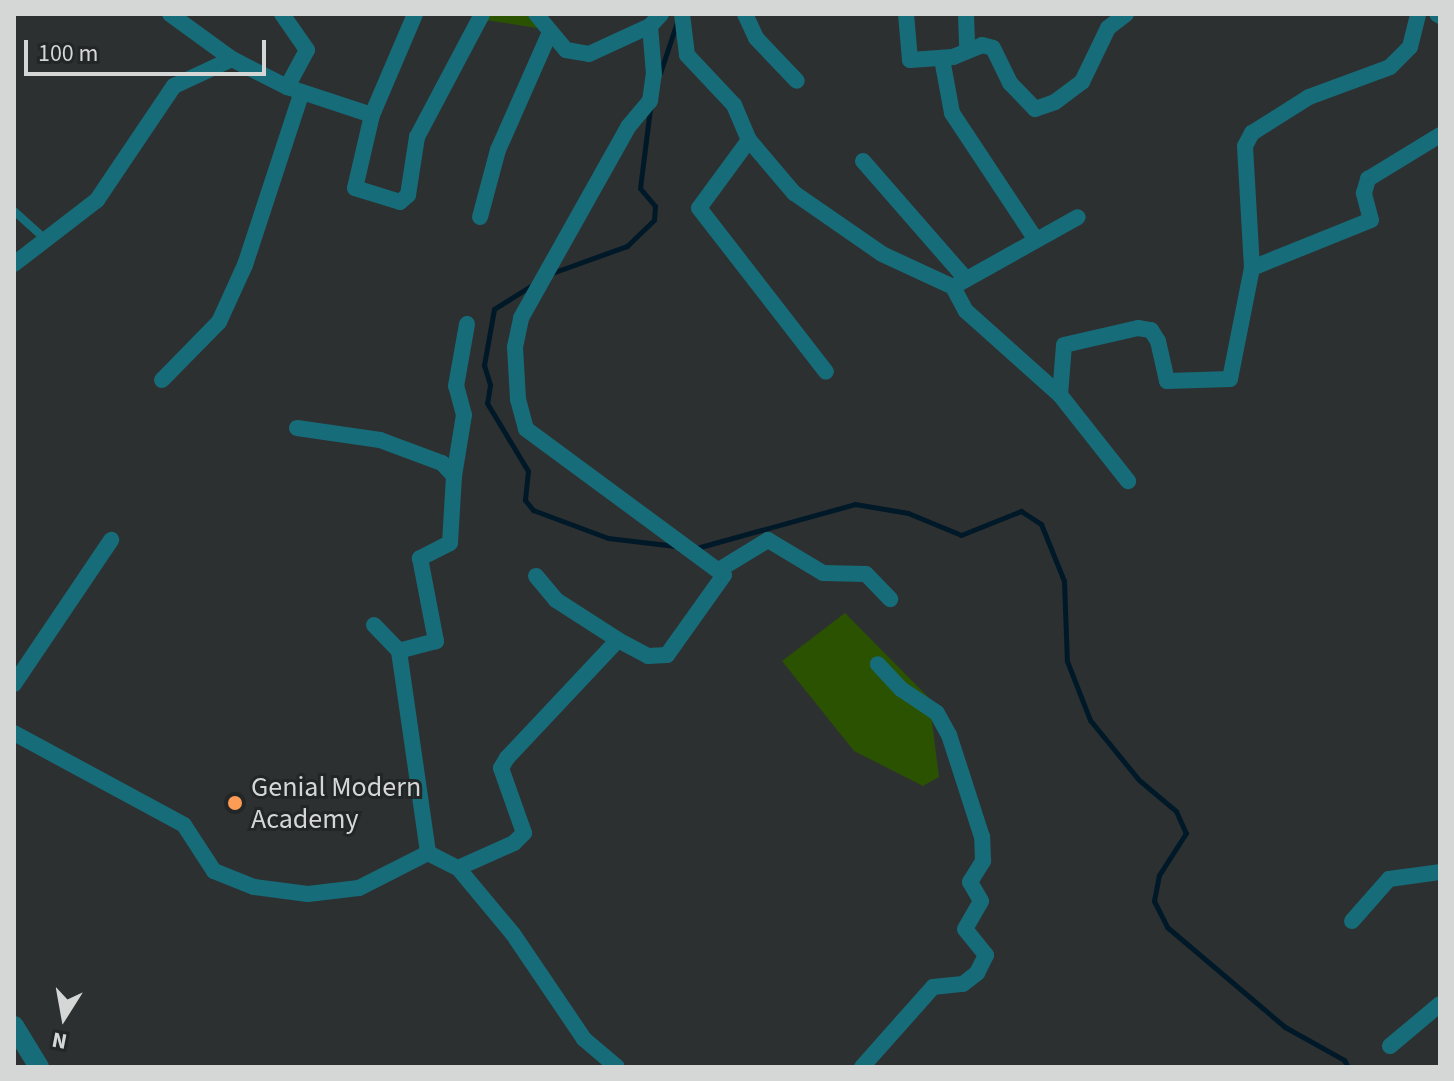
<!DOCTYPE html>
<style>
body{margin:0}
#map{position:relative;width:1454px;height:1081px;overflow:hidden;background:#2d3030;font-family:"Source Sans 3",sans-serif}
div>[style]{position:absolute}
.green>*{inset:0;background:#2b5200}
.stream>*{height:5px;margin:-2.5px;padding:0 2.5px;transform-origin:2.5px;border-radius:2.5px;background:#001928}
.service>*{height:8px;margin:-4px;padding:0 4px;transform-origin:4px;border-radius:4px;background:#176c7a}
.minor>*{height:16px;margin:-8px;padding:0 8px;transform-origin:8px;border-radius:8px;background:#176c7a}
.tertiary>*{height:20px;margin:-10px;padding:0 10px;transform-origin:10px;border-radius:10px;background:#176c7a}
.dots>*{width:22px;height:22px;translate:-50% -50%;box-sizing:border-box;border:4px solid #232626;border-radius:50%}
span{translate:-50% -50%;white-space:nowrap;text-align:center;line-height:1.15;-webkit-text-stroke:6px #232626;paint-order:stroke}
.poi-label{font-size:28px;color:#d5d7d7}
.left{translate:0 -50%;text-align:left}
.frame{position:absolute;inset:0;border:16px solid #d5d7d7;pointer-events:none}
.north{position:absolute;left:24px;top:977px;width:80px;height:80px;-webkit-text-stroke:6px #232626;paint-order:stroke;rotate:191deg;font-size:22px;font-weight:700;line-height:32px;text-align:center;color:#d5d7d7}
.north::after{content:'';display:block;margin:auto;width:28px;height:36px;background:#d5d7d7;clip-path:polygon(50% 0,100% 100%,50% 72%,0 100%)}
.scale{position:absolute;left:24px;top:40px;width:242px;height:36px;box-sizing:border-box;border:4px solid #d5d7d7;border-top:0;padding-left:10px;font-size:24px;line-height:28px;white-space:nowrap;color:#d5d7d7;-webkit-text-stroke:6px #232626;paint-order:stroke}
</style>
<div id="map">
<div class="green">
<i style="clip-path:polygon(477px 14px,546px 14px,537px 28px,485px 20px)"></i>
<i style="clip-path:polygon(845px 613px,929px 698px,939px 777px,923px 786px,854px 751px,782px 661px)"></i>
</div>
<div class="stream">
<i style="left:660px;top:73px;width:54px;rotate:-71.6deg"></i>
<i style="left:552px;top:273px;width:80px;rotate:-19.8deg"></i>
<i style="left:627px;top:246px;width:37px;rotate:-44deg"></i>
<i style="left:654px;top:220px;width:14px;rotate:-86deg"></i>
<i style="left:655px;top:206px;width:23px;rotate:-130deg"></i>
<i style="left:640px;top:188px;width:80px;rotate:-82.8deg"></i>
<i style="left:534px;top:284px;width:47px;rotate:148deg"></i>
<i style="left:494px;top:309px;width:57px;rotate:100.1deg"></i>
<i style="left:484px;top:365px;width:21px;rotate:73deg"></i>
<i style="left:490px;top:385px;width:18px;rotate:99deg"></i>
<i style="left:487px;top:403px;width:79px;rotate:58.9deg"></i>
<i style="left:528px;top:471px;width:29px;rotate:96deg"></i>
<i style="left:525px;top:500px;width:13px;rotate:51deg"></i>
<i style="left:533px;top:510px;width:80px;rotate:20.5deg"></i>
<i style="left:608px;top:538px;width:68px;rotate:6.7deg"></i>
<i style="left:693px;top:549px;width:168px;rotate:-15.5deg"></i>
<i style="left:855px;top:504px;width:54px;rotate:9.6deg"></i>
<i style="left:908px;top:513px;width:57px;rotate:22.5deg"></i>
<i style="left:961px;top:535px;width:65px;rotate:-21.8deg"></i>
<i style="left:1021px;top:511px;width:24px;rotate:33deg"></i>
<i style="left:1041px;top:524px;width:61px;rotate:68deg"></i>
<i style="left:1064px;top:581px;width:80px;rotate:87.9deg"></i>
<i style="left:1067px;top:661px;width:63px;rotate:68.7deg"></i>
<i style="left:1090px;top:720px;width:77px;rotate:50.8deg"></i>
<i style="left:1139px;top:780px;width:48px;rotate:40deg"></i>
<i style="left:1176px;top:811px;width:24px;rotate:66deg"></i>
<i style="left:1186px;top:833px;width:50px;rotate:122.7deg"></i>
<i style="left:1159px;top:875px;width:26px;rotate:101deg"></i>
<i style="left:1154px;top:901px;width:29px;rotate:63deg"></i>
<i style="left:1167px;top:927px;width:155px;rotate:40.3deg"></i>
<i style="left:1285px;top:1027px;width:68px;rotate:29.2deg"></i>
<i style="left:1344px;top:1060px;width:8px;rotate:60deg"></i>
</div>
<div class="service">
<i style="left:14px;top:211px;width:40px;rotate:42deg"></i>
</div>
<div class="minor">
<i style="left:170px;top:14px;width:77px;rotate:36deg"></i>
<i style="left:232px;top:59px;width:62px;rotate:27deg"></i>
<i style="left:287px;top:87px;width:89px;rotate:18.2deg"></i>
<i style="left:372px;top:115px;width:110px;rotate:-66.9deg"></i>
<i style="left:282px;top:14px;width:44px;rotate:55.2deg"></i>
<i style="left:307px;top:50px;width:42px;rotate:118.4deg"></i>
<i style="left:536px;top:14px;width:47px;rotate:50.2deg"></i>
<i style="left:566px;top:50px;width:23px;rotate:10deg"></i>
<i style="left:589px;top:54px;width:67px;rotate:-24.7deg"></i>
<i style="left:650px;top:26px;width:16px;rotate:-47deg"></i>
<i style="left:682px;top:14px;width:41px;rotate:83deg"></i>
<i style="left:687px;top:55px;width:69px;rotate:46.8deg"></i>
<i style="left:734px;top:105px;width:38px;rotate:67deg"></i>
<i style="left:749px;top:140px;width:70px;rotate:49.7deg"></i>
<i style="left:794px;top:193px;width:107px;rotate:34.7deg"></i>
<i style="left:882px;top:254px;width:78px;rotate:24.9deg"></i>
<i style="left:953px;top:287px;width:27px;rotate:62deg"></i>
<i style="left:966px;top:311px;width:126px;rotate:41.8deg"></i>
<i style="left:1060px;top:395px;width:110px;rotate:51.7deg"></i>
<i style="left:745px;top:14px;width:26px;rotate:65deg"></i>
<i style="left:756px;top:38px;width:59px;rotate:46.4deg"></i>
<i style="left:906px;top:14px;width:46px;rotate:85deg"></i>
<i style="left:910px;top:60px;width:43px;rotate:-4deg"></i>
<i style="left:953px;top:57px;width:31px;rotate:-22deg"></i>
<i style="left:982px;top:45px;width:11px;rotate:15deg"></i>
<i style="left:993px;top:48px;width:39px;rotate:64deg"></i>
<i style="left:1010px;top:83px;width:36px;rotate:46deg"></i>
<i style="left:1035px;top:109px;width:21px;rotate:-19deg"></i>
<i style="left:1055px;top:102px;width:34px;rotate:-37deg"></i>
<i style="left:1082px;top:82px;width:60px;rotate:-64.3deg"></i>
<i style="left:1108px;top:28px;width:23px;rotate:-38deg"></i>
<i style="left:966px;top:14px;width:37px;rotate:88deg"></i>
<i style="left:1437px;top:14px;width:4px;rotate:34deg"></i>
<i style="left:942px;top:59px;width:55px;rotate:79.5deg"></i>
<i style="left:952px;top:113px;width:149px;rotate:56.5deg"></i>
<i style="left:372px;top:115px;width:75px;rotate:103.1deg"></i>
<i style="left:355px;top:188px;width:47px;rotate:17.3deg"></i>
<i style="left:400px;top:202px;width:11px;rotate:-41deg"></i>
<i style="left:408px;top:195px;width:59px;rotate:-81.2deg"></i>
<i style="left:417px;top:137px;width:139px;rotate:-62.1deg"></i>
<i style="left:749px;top:140px;width:84px;rotate:126.3deg"></i>
<i style="left:699px;top:208px;width:207px;rotate:52.2deg"></i>
<i style="left:863px;top:161px;width:157px;rotate:48.9deg"></i>
<i style="left:480px;top:217px;width:69px;rotate:-75deg"></i>
<i style="left:498px;top:150px;width:129px;rotate:-66.2deg"></i>
<i style="left:14px;top:264px;width:105px;rotate:-37.6deg"></i>
<i style="left:97px;top:200px;width:138px;rotate:-56deg"></i>
<i style="left:174px;top:86px;width:64px;rotate:-25deg"></i>
<i style="left:1252px;top:268px;width:128px;rotate:-22deg"></i>
<i style="left:1371px;top:220px;width:28px;rotate:-105deg"></i>
<i style="left:1364px;top:193px;width:15px;rotate:-74deg"></i>
<i style="left:1368px;top:179px;width:84px;rotate:-31.4deg"></i>
<i style="left:958px;top:284px;width:137px;rotate:-29.2deg"></i>
<i style="left:162px;top:380px;width:81px;rotate:-45.5deg"></i>
<i style="left:219px;top:322px;width:63px;rotate:-65.5deg"></i>
<i style="left:245px;top:265px;width:182px;rotate:-71.8deg"></i>
<i style="left:1060px;top:395px;width:50px;rotate:-85.4deg"></i>
<i style="left:1064px;top:345px;width:76px;rotate:-12.9deg"></i>
<i style="left:1138px;top:328px;width:13px;rotate:9deg"></i>
<i style="left:1151px;top:330px;width:13px;rotate:58deg"></i>
<i style="left:1158px;top:341px;width:41px;rotate:77.3deg"></i>
<i style="left:1167px;top:381px;width:63px;rotate:-1.8deg"></i>
<i style="left:1230px;top:379px;width:113px;rotate:-78.8deg"></i>
<i style="left:1252px;top:268px;width:122px;rotate:-93.3deg"></i>
<i style="left:1245px;top:146px;width:15px;rotate:-62deg"></i>
<i style="left:1252px;top:133px;width:67px;rotate:-32.3deg"></i>
<i style="left:1309px;top:97px;width:86px;rotate:-20.3deg"></i>
<i style="left:1390px;top:67px;width:28px;rotate:-45deg"></i>
<i style="left:1410px;top:47px;width:34px;rotate:-76deg"></i>
<i style="left:297px;top:428px;width:84px;rotate:8.2deg"></i>
<i style="left:380px;top:440px;width:66px;rotate:20.4deg"></i>
<i style="left:442px;top:463px;width:18px;rotate:47deg"></i>
<i style="left:454px;top:476px;width:67px;rotate:93.4deg"></i>
<i style="left:450px;top:543px;width:34px;rotate:153deg"></i>
<i style="left:420px;top:558px;width:85px;rotate:79.1deg"></i>
<i style="left:436px;top:641px;width:38px;rotate:165deg"></i>
<i style="left:454px;top:476px;width:62px;rotate:-80.7deg"></i>
<i style="left:464px;top:415px;width:30px;rotate:-105deg"></i>
<i style="left:456px;top:386px;width:63px;rotate:-79.9deg"></i>
<i style="left:722px;top:568px;width:54px;rotate:-31.3deg"></i>
<i style="left:768px;top:540px;width:64px;rotate:31deg"></i>
<i style="left:823px;top:573px;width:43px;rotate:1.3deg"></i>
<i style="left:866px;top:574px;width:35px;rotate:46deg"></i>
<i style="left:536px;top:576px;width:31px;rotate:50deg"></i>
<i style="left:556px;top:600px;width:74px;rotate:32.8deg"></i>
<i style="left:374px;top:625px;width:36px;rotate:46deg"></i>
<i style="left:399px;top:651px;width:204px;rotate:81.8deg"></i>
<i style="left:14px;top:684px;width:174px;rotate:-56deg"></i>
<i style="left:14px;top:733px;width:193px;rotate:28.4deg"></i>
<i style="left:184px;top:825px;width:55px;rotate:56.9deg"></i>
<i style="left:214px;top:871px;width:43px;rotate:21.8deg"></i>
<i style="left:254px;top:887px;width:54px;rotate:7.4deg"></i>
<i style="left:308px;top:894px;width:51px;rotate:-6.7deg"></i>
<i style="left:359px;top:888px;width:77px;rotate:-26.9deg"></i>
<i style="left:428px;top:853px;width:34px;rotate:27deg"></i>
<i style="left:458px;top:868px;width:86px;rotate:50.2deg"></i>
<i style="left:513px;top:934px;width:127px;rotate:55.9deg"></i>
<i style="left:584px;top:1039px;width:43px;rotate:40.3deg"></i>
<i style="left:458px;top:868px;width:61px;rotate:-24.1deg"></i>
<i style="left:514px;top:843px;width:14px;rotate:-45deg"></i>
<i style="left:524px;top:833px;width:69px;rotate:-109.5deg"></i>
<i style="left:501px;top:768px;width:12px;rotate:-59deg"></i>
<i style="left:507px;top:758px;width:162px;rotate:-46.8deg"></i>
<i style="left:618px;top:640px;width:34px;rotate:28deg"></i>
<i style="left:648px;top:656px;width:19px;rotate:-3deg"></i>
<i style="left:667px;top:655px;width:98px;rotate:-54.5deg"></i>
<i style="left:724px;top:575px;width:246px;rotate:-143.6deg"></i>
<i style="left:526px;top:429px;width:31px;rotate:-105deg"></i>
<i style="left:518px;top:399px;width:52px;rotate:-93.3deg"></i>
<i style="left:515px;top:347px;width:30px;rotate:-78deg"></i>
<i style="left:521px;top:318px;width:219px;rotate:-60.7deg"></i>
<i style="left:628px;top:127px;width:34px;rotate:-50deg"></i>
<i style="left:650px;top:101px;width:27px;rotate:-82deg"></i>
<i style="left:654px;top:74px;width:48px;rotate:-94.8deg"></i>
<i style="left:1352px;top:921px;width:56px;rotate:-48.6deg"></i>
<i style="left:1389px;top:879px;width:51px;rotate:-7.8deg"></i>
<i style="left:1390px;top:1046px;width:65px;rotate:-40deg"></i>
<i style="left:862px;top:1067px;width:107px;rotate:-48.4deg"></i>
<i style="left:933px;top:987px;width:30px;rotate:-6deg"></i>
<i style="left:963px;top:984px;width:18px;rotate:-38deg"></i>
<i style="left:977px;top:973px;width:20px;rotate:-63deg"></i>
<i style="left:986px;top:955px;width:33px;rotate:-129deg"></i>
<i style="left:965px;top:929px;width:32px;rotate:-60deg"></i>
<i style="left:981px;top:901px;width:22px;rotate:-120deg"></i>
<i style="left:970px;top:882px;width:25px;rotate:-58deg"></i>
<i style="left:983px;top:861px;width:24px;rotate:-92deg"></i>
<i style="left:982px;top:837px;width:107px;rotate:-107.9deg"></i>
<i style="left:949px;top:735px;width:25px;rotate:-119deg"></i>
<i style="left:937px;top:713px;width:43px;rotate:-146.3deg"></i>
<i style="left:901px;top:689px;width:34px;rotate:-133deg"></i>
</div>
<div class="tertiary">
<i style="left:14px;top:1026px;width:48px;rotate:58.6deg"></i>
</div>
<div class="dots">
<i style="left:235px;top:803px;background:#fd9c55"></i>
</div>
<div class="poi-label">
<span class="left" style="left:251px;top:803px">Genial Modern<br>Academy</span>
</div>
<div class="frame"></div>
<div class="north">N</div>
<div class="scale">100 m</div>
</div>
